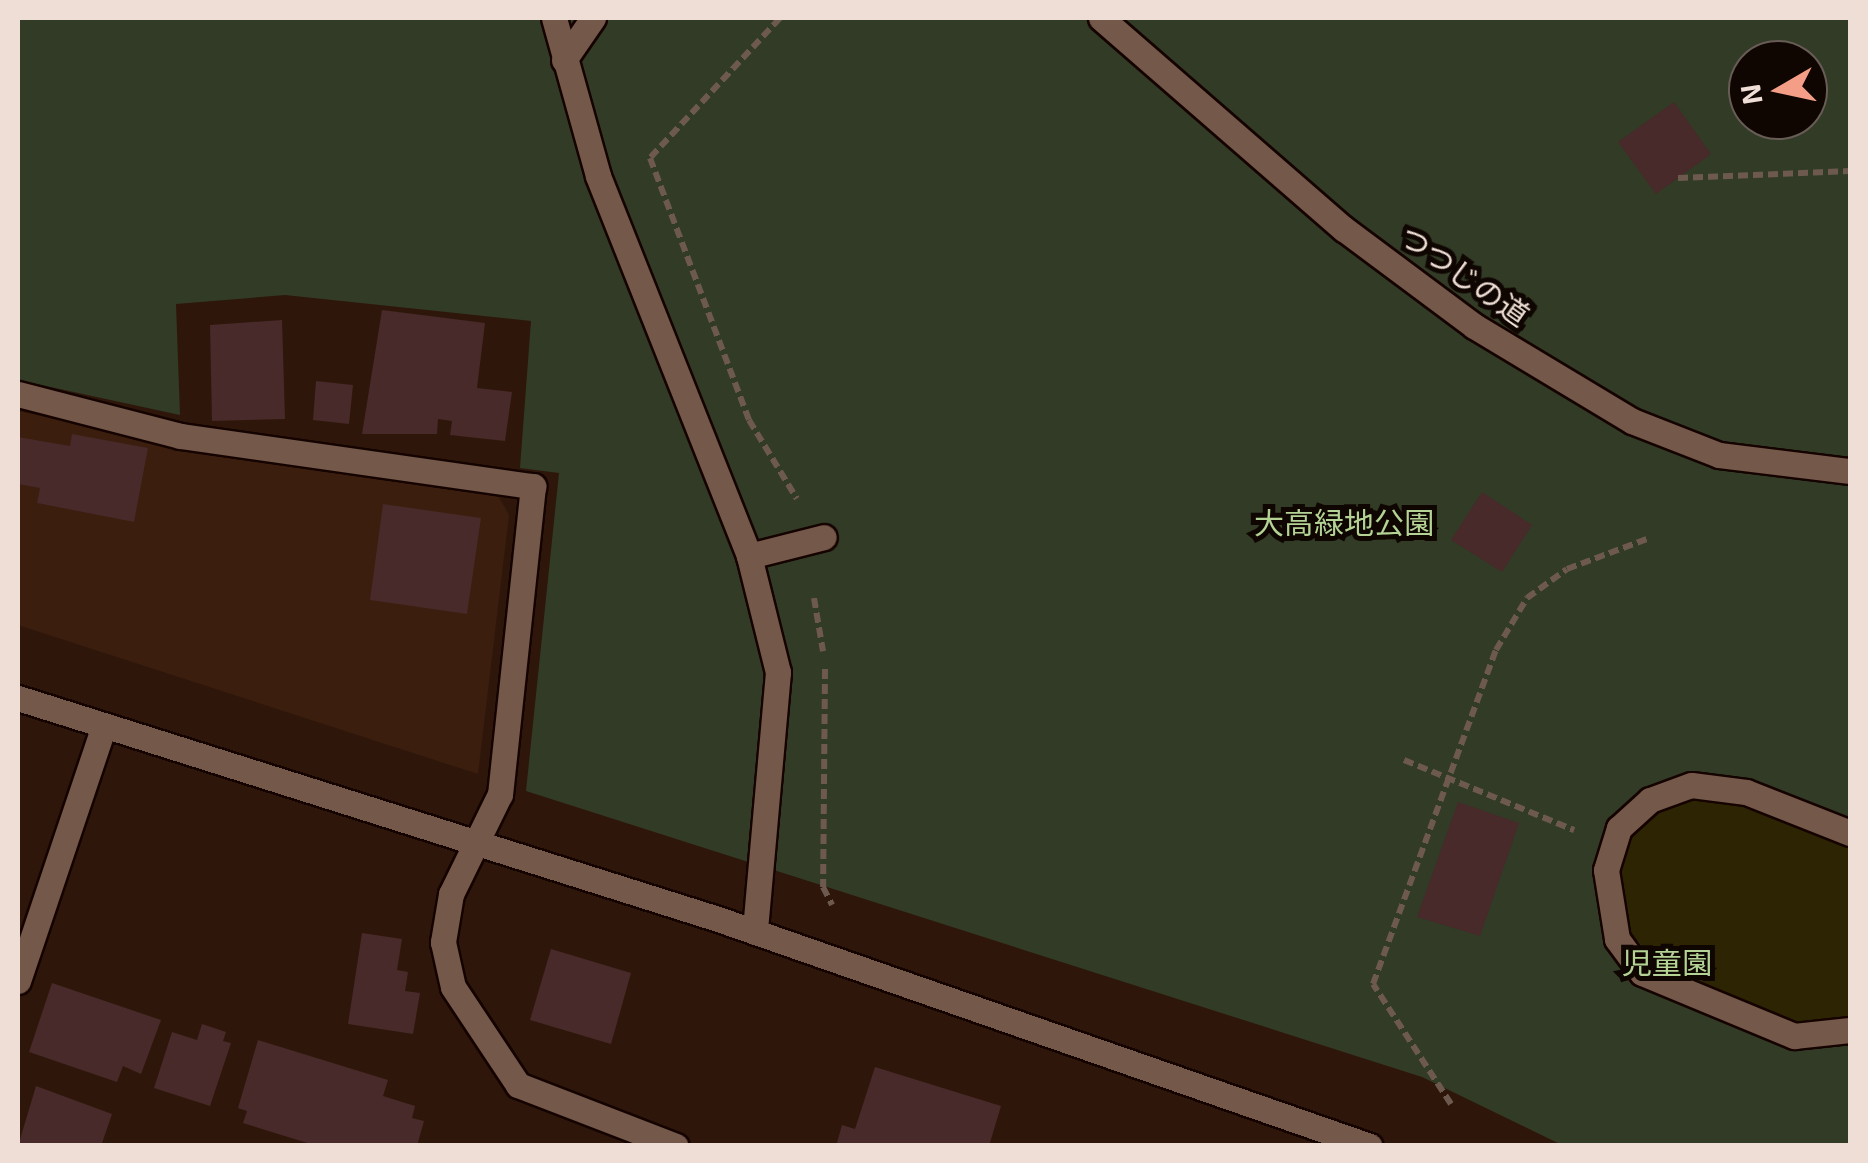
<!DOCTYPE html>
<meta charset="utf-8">
<style>
body{margin:0}
#map{position:relative;width:1868px;height:1163px;overflow:hidden;background:#2e170a;font-family:"Exo 2","Noto Sans JP",sans-serif}
div>[style]{position:absolute}
.built>*{inset:0;background:#3b1e0d}
.green>*{inset:0;background:#313b26}
.sand>*{inset:0;background:#2d2403}
.building>*{inset:0;background:#472a29}
.path>*{height:6px;margin-top:-3px;transform-origin:0;background:repeating-linear-gradient(90deg,#6d594d 0 10px,transparent 0 15px)}
.roads{filter:drop-shadow(2px 0 #150300) drop-shadow(-2px 0 #150300) drop-shadow(0 2px #150300) drop-shadow(0 -2px #150300)}
.minor>*{height:25px;margin:-12.5px;padding:0 12.5px;transform-origin:12.5px;border-radius:12.5px;background:#745849}
span{translate:-50% -50%;white-space:nowrap;text-align:center;line-height:1.15;-webkit-text-stroke:10px #0f0602;paint-order:stroke}
.street-label{font-size:30px;color:#eeded5}
.park-label{font-size:30px;color:#b3d294}
.frame{position:absolute;inset:0;border:20px solid #eeded5;pointer-events:none}
.north{position:absolute;left:1728px;top:40px;width:100px;height:100px;box-sizing:border-box;background:#0f0602;border:2px solid #685c56;border-radius:50%;rotate:261deg;font-size:28px;font-weight:700;line-height:40px;text-align:center;color:#eeded5}
.north::after{content:'';display:block;margin:auto;width:35px;height:45px;background:#f49e88;clip-path:polygon(50% 0,100% 100%,50% 72%,0 100%)}
</style>
<div id="map">
<div class="built">
<i style="clip-path:polygon(18px 411px,247px 460px,496px 492px,509px 515px,478px 774px,18px 625px)"></i>
</div>
<div class="green">
<i style="clip-path:polygon(evenodd,18px 18px,1850px 18px,1850px 1145px,1562px 1145px,1422px 1077px,526px 791px,559px 473px,520px 468px,531px 321px,285px 295px,176px 304px,180px 415px,18px 380px,18px 18px,1748px 60px,1808px 60px,1808px 120px,1748px 120px,1748px 60px)"></i>
</div>
<div class="sand">
<i style="clip-path:polygon(1711px 796px,1850px 846px,1850px 1016px,1795px 1023px,1664px 969px,1631px 934px,1619px 867px,1634px 828px,1673px 802px)"></i>
</div>
<div class="building">
<i style="clip-path:polygon(1674px 102px,1711px 154px,1656px 194px,1618px 142px)"></i>
<i style="clip-path:polygon(382px 310px,485px 323px,477px 388px,512px 392px,505px 441px,450px 435px,452px 421px,438px 419px,437px 434px,362px 434px)"></i>
<i style="clip-path:polygon(282px 320px,285px 419px,212px 421px,210px 325px)"></i>
<i style="clip-path:polygon(316px 381px,353px 385px,349px 424px,313px 420px)"></i>
<i style="clip-path:polygon(72px 434px,148px 448px,134px 522px,37px 503px,40px 488px,18px 484px,18px 437px,70px 446px)"></i>
<i style="clip-path:polygon(1482px 492px,1532px 525px,1502px 572px,1451px 540px)"></i>
<i style="clip-path:polygon(383px 504px,481px 518px,467px 614px,370px 600px)"></i>
<i style="clip-path:polygon(1458px 802px,1519px 823px,1480px 936px,1417px 917px)"></i>
<i style="clip-path:polygon(362px 933px,402px 939px,397px 970px,408px 972px,405px 991px,420px 993px,413px 1034px,348px 1024px)"></i>
<i style="clip-path:polygon(551px 949px,631px 973px,611px 1044px,530px 1020px)"></i>
<i style="clip-path:polygon(52px 983px,161px 1020px,141px 1074px,123px 1066px,117px 1082px,29px 1052px)"></i>
<i style="clip-path:polygon(202px 1024px,226px 1032px,223px 1041px,231px 1043px,210px 1106px,154px 1088px,172px 1032px,197px 1040px)"></i>
<i style="clip-path:polygon(258px 1040px,388px 1080px,383px 1096px,415px 1106px,412px 1118px,424px 1121px,417px 1146px,317px 1146px,243px 1123px,247px 1111px,238px 1108px)"></i>
<i style="clip-path:polygon(875px 1067px,1001px 1106px,989px 1146px,836px 1146px,842px 1125px,855px 1129px)"></i>
<i style="clip-path:polygon(36px 1086px,112px 1114px,101px 1146px,18px 1146px)"></i>
</div>
<div class="path">
<i style="left:780px;top:18px;width:191px;rotate:132.9deg"></i>
<i style="left:650px;top:158px;width:280px;rotate:69.3deg"></i>
<i style="left:749px;top:420px;width:92px;rotate:58.7deg"></i>
<i style="left:1678px;top:178px;width:172px;rotate:-2.3deg"></i>
<i style="left:814px;top:598px;width:54px;rotate:80.4deg"></i>
<i style="left:825px;top:669px;width:218px;rotate:90.5deg"></i>
<i style="left:823px;top:887px;width:20px;rotate:63deg"></i>
<i style="left:1404px;top:760px;width:184px;rotate:22.4deg"></i>
<i style="left:1451px;top:1104px;width:143px;rotate:-123deg"></i>
<i style="left:1373px;top:984px;width:356px;rotate:-69.8deg"></i>
<i style="left:1496px;top:650px;width:61px;rotate:-59.2deg"></i>
<i style="left:1527px;top:598px;width:49px;rotate:-35.9deg"></i>
<i style="left:1567px;top:569px;width:85px;rotate:-20.6deg"></i>
</div>
<div class="roads">
<div class="minor">
<i style="left:554px;top:18px;width:164px;rotate:74.4deg"></i>
<i style="left:598px;top:176px;width:409px;rotate:68.3deg"></i>
<i style="left:749px;top:556px;width:120px;rotate:76deg"></i>
<i style="left:778px;top:672px;width:261px;rotate:95.1deg"></i>
<i style="left:1101px;top:18px;width:322px;rotate:41deg"></i>
<i style="left:1344px;top:229px;width:162px;rotate:36.7deg"></i>
<i style="left:1474px;top:326px;width:184px;rotate:31deg"></i>
<i style="left:1632px;top:421px;width:93px;rotate:21.3deg"></i>
<i style="left:1719px;top:455px;width:132px;rotate:7deg"></i>
<i style="left:564px;top:60px;width:51px;rotate:-55.4deg"></i>
<i style="left:18px;top:394px;width:167px;rotate:14.5deg"></i>
<i style="left:180px;top:436px;width:357px;rotate:8.1deg"></i>
<i style="left:533px;top:486px;width:310px;rotate:96.1deg"></i>
<i style="left:500px;top:794px;width:111px;rotate:116.1deg"></i>
<i style="left:451px;top:894px;width:49px;rotate:99.5deg"></i>
<i style="left:443px;top:942px;width:46px;rotate:77.5deg"></i>
<i style="left:453px;top:987px;width:118px;rotate:56.4deg"></i>
<i style="left:518px;top:1085px;width:169px;rotate:21.1deg"></i>
<i style="left:749px;top:556px;width:77px;rotate:-14.2deg"></i>
<i style="left:18px;top:698px;width:734px;rotate:17.52deg"></i>
<i style="left:718px;top:919px;width:690px;rotate:19.2deg"></i>
<i style="left:1850px;top:833px;width:112px;rotate:-158.5deg"></i>
<i style="left:1746px;top:792px;width:55px;rotate:-172.7deg"></i>
<i style="left:1691px;top:785px;width:44px;rotate:159.9deg"></i>
<i style="left:1650px;top:800px;width:42px;rotate:137.9deg"></i>
<i style="left:1619px;top:828px;width:44px;rotate:107.2deg"></i>
<i style="left:1606px;top:870px;width:70px;rotate:80.9deg"></i>
<i style="left:1617px;top:939px;width:42px;rotate:53.7deg"></i>
<i style="left:1642px;top:973px;width:165px;rotate:22.5deg"></i>
<i style="left:1794px;top:1036px;width:56px;rotate:-6.1deg"></i>
<i style="left:18px;top:981px;width:269px;rotate:-71.4deg"></i>
</div>
</div>
<div class="street-label">
<span style="left:1465px;top:275px;rotate:35deg">つつじの道</span>
</div>
<div class="park-label">
<span style="left:1344px;top:522px">大高緑地公園</span>
<span style="left:1667px;top:962px">児童園</span>
</div>
<div class="frame"></div>
<div class="north">N</div>
</div>
